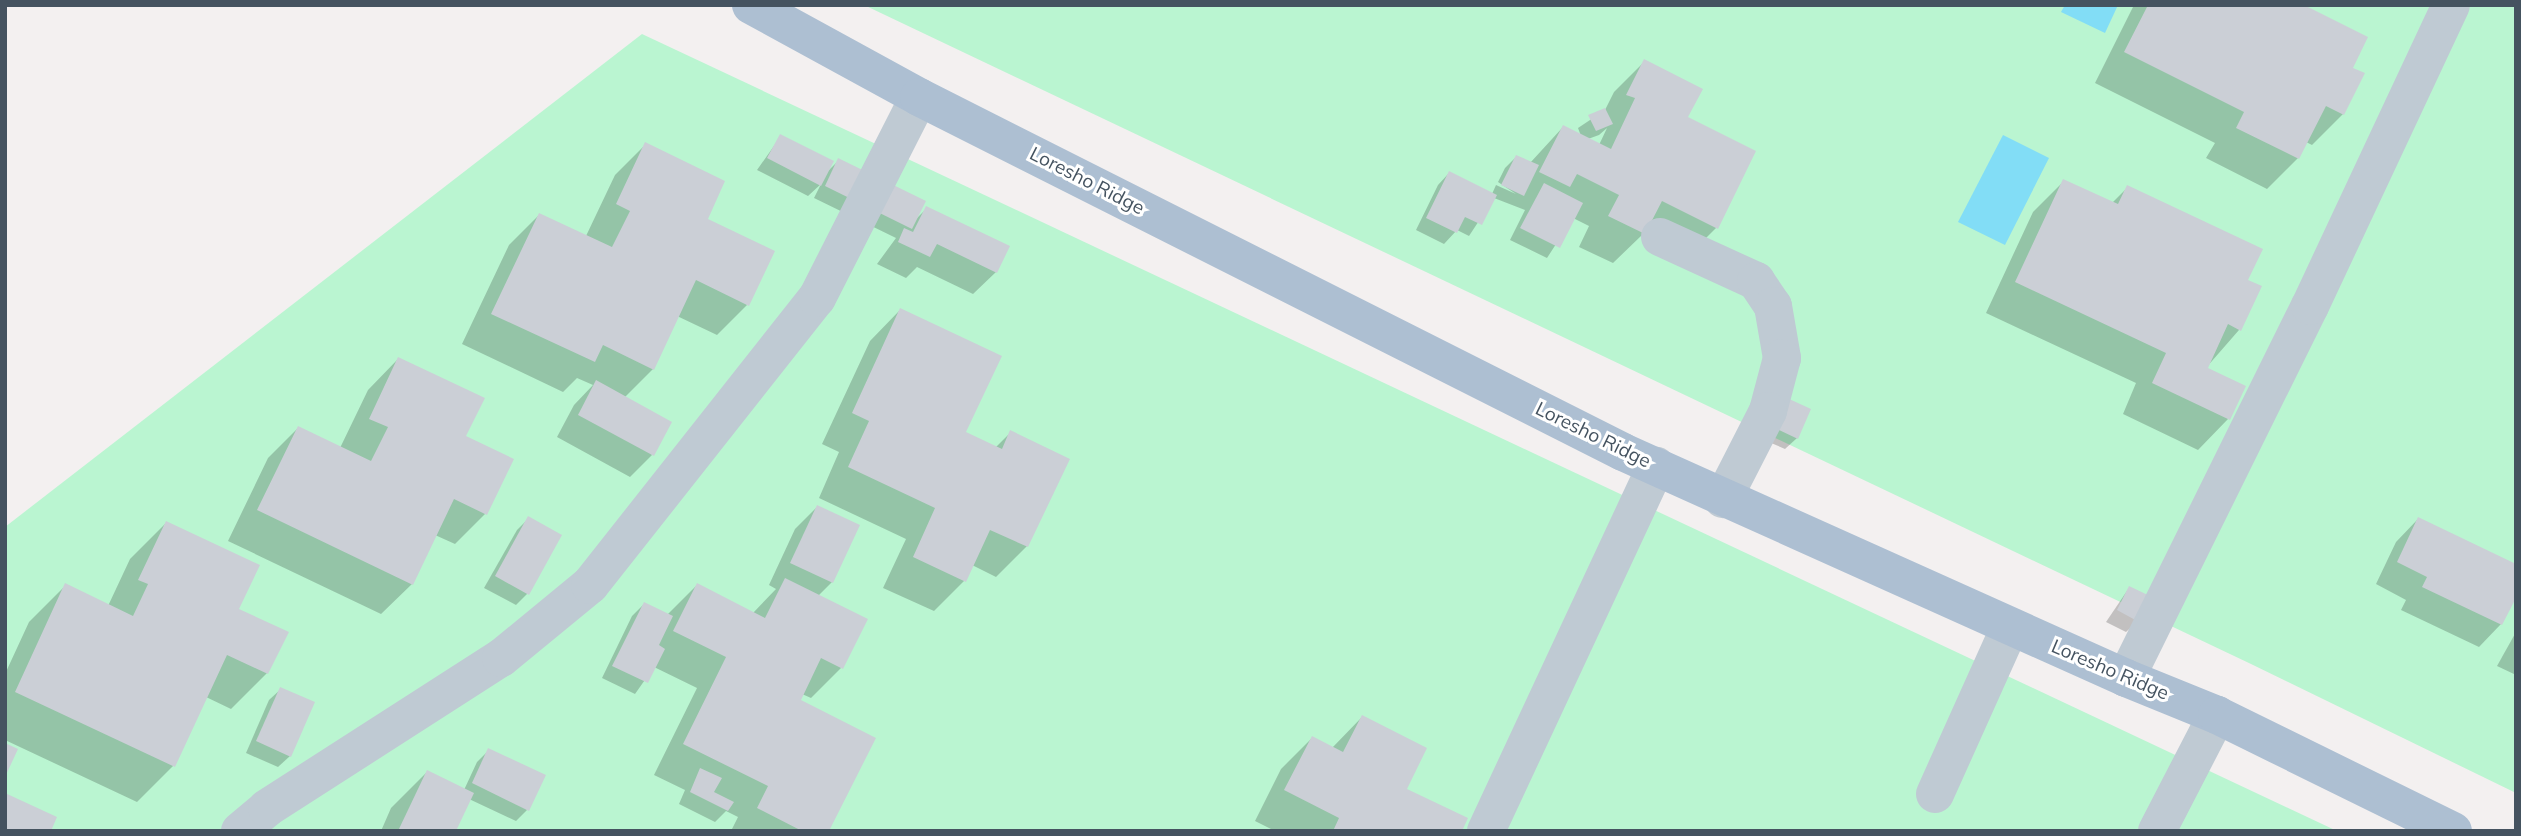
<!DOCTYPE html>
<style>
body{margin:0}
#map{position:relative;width:2521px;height:836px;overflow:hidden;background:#f3f0f0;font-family:Mulish,sans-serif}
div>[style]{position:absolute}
.green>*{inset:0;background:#baf5d1}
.water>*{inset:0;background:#82ddf6}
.shadow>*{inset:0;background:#0003}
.building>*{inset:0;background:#cbcfd6}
.minor>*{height:38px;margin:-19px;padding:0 19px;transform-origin:19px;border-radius:19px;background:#bfcad3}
.major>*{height:38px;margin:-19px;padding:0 19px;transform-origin:19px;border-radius:19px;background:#adbfd2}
span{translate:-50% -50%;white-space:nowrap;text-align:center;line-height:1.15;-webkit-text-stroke:6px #fff;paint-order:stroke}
.street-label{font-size:19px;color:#455360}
.frame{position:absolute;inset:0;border:7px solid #455360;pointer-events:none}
</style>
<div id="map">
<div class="green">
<i style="clip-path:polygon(864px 5px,2516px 5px,2516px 793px,2251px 664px)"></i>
<i style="clip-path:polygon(642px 34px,2337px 831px,5px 831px,5px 527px)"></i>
</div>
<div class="water">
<i style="clip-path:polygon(2065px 5px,2118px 5px,2105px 33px,2061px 12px)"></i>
<i style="clip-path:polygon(2003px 135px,2049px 158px,2005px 245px,1958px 222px)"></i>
</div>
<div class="shadow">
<i style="clip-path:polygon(2134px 5px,2300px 5px,2350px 69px,2362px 74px,2343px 114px,2312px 145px,2306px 142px,2298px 158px,2267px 189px,2206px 158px,2215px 143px,2095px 83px)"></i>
<i style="clip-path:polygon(evenodd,1644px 62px,1686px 118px,1716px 228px,1686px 258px,1641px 236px,1613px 263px,1579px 247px,1589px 226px,1573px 218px,1547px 258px,1510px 240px,1525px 210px,1494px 198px,1469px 236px,1457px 230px,1444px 244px,1416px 230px,1438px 185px,1449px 173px,1492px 194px,1496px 185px,1516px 194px,1498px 182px,1505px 168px,1516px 157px,1530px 163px,1563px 127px,1581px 136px,1578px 128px,1605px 110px,1614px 92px,1644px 62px,1607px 128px,1599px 145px,1588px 139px,1599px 135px,1607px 128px)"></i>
<i style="clip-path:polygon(781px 136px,828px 171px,839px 160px,916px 219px,926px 209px,996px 272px,973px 294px,917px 267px,906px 278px,877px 264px,896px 238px,814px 198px,821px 184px,808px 196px,757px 170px)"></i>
<i style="clip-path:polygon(645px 145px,706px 220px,747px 305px,717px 335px,677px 316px,653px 369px,624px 398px,652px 455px,630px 477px,557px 437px,574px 405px,593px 385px,577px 378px,563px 392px,462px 344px,509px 245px,539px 215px,586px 236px,615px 175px)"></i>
<i style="clip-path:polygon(2064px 181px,2112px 203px,2128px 187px,2246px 281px,2239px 330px,2205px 369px,2228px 419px,2198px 450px,2123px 414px,2136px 383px,1986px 313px,2033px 212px)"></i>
<i style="clip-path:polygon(900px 310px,964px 433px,995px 448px,1010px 433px,1027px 546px,996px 577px,972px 565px,964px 581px,934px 611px,883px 588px,906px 539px,819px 498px,839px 452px,822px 444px,870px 341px)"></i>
<i style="clip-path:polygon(398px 359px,464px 437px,485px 514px,455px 544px,435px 535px,412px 584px,381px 614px,228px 541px,268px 458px,298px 428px,340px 448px,368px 390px)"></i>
<i style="clip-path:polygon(1776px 412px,1797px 438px,1785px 449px,1764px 440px)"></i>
<i style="clip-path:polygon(817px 507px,832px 582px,818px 596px,841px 668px,811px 698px,802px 694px,799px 701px,828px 831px,731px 831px,738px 817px,726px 811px,715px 822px,679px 804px,685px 790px,654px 775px,697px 688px,654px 667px,635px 694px,602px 678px,632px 616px,644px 604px,667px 615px,697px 585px,753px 613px,776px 589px,769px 585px,795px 529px)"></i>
<i style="clip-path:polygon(528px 519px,527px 594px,516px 605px,484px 588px,517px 530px)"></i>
<i style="clip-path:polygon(2418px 519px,2501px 624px,2479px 647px,2401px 610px,2406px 600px,2376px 584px,2396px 542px)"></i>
<i style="clip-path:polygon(166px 523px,237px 610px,267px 673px,231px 709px,206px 697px,173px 766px,137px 802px,5px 740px,5px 674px,29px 622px,65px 586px,108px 606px,130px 559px)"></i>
<i style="clip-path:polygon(2129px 588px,2138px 621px,2126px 632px,2106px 622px)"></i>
<i style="clip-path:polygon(2516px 632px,2516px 675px,2497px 666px)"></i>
<i style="clip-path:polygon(281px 689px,290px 756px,278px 767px,246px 753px,269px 700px)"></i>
<i style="clip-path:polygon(1362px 717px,1405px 789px,1460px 831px,1275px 831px,1255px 821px,1281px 769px,1312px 738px,1332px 748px)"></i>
<i style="clip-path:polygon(489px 750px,527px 810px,516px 821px,469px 799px,454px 831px,381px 831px,391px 808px,427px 772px,464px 790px,477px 762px)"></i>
</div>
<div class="building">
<i style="clip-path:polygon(2148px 5px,2304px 5px,2368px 37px,2353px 68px,2365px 73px,2344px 115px,2326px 106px,2299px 159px,2236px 128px,2244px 112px,2124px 52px)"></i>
<i style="clip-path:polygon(1644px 59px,1703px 89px,1688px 117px,1756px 151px,1718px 229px,1662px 201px,1645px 234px,1608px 216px,1619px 195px,1577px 174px,1570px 187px,1539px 172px,1563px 125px,1611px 149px,1635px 98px,1626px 95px)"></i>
<i style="clip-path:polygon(1605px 108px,1613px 124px,1596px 131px,1588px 115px)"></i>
<i style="clip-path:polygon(780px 134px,834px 161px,821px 186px,767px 158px)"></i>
<i style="clip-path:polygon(645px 142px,725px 181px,708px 219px,775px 251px,749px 306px,696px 280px,654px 370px,603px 345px,595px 362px,491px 314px,539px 213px,612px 247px,630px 211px,616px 204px)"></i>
<i style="clip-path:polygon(1516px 155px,1539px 165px,1524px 196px,1501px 185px)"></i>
<i style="clip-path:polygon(838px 158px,926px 201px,912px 229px,825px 186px)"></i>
<i style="clip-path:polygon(1449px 171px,1497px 195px,1482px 225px,1465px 217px,1457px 233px,1426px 218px)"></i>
<i style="clip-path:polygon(2063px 179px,2118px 204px,2127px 185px,2263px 249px,2248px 280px,2262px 286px,2241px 331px,2228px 324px,2208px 368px,2246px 386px,2230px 420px,2152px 383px,2166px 353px,2015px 282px)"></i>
<i style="clip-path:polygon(1544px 183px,1583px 203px,1560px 248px,1520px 228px)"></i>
<i style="clip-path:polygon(926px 206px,1010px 246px,997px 273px,937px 244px,930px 257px,898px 242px,904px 228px,913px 232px)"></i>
<i style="clip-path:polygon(900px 308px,1002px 356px,966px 432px,1002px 449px,1010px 430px,1070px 459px,1028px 547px,990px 530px,966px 582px,913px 557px,935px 508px,848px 467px,869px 421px,852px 413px)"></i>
<i style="clip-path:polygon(398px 357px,485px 398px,466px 436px,514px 459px,487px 515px,454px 499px,413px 585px,257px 510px,298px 426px,371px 461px,388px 427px,369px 419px)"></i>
<i style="clip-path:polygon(596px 380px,672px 422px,654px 456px,578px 415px)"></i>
<i style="clip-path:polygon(1787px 398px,1811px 409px,1798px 439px,1775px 428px)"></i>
<i style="clip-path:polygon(817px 505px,860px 525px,833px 583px,790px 563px)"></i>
<i style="clip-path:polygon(528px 516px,562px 535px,529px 595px,495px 576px)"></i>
<i style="clip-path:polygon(2418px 517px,2516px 564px,2516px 598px,2502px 625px,2422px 587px,2427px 577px,2397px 562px)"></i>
<i style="clip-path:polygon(166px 521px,260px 565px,239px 609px,289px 632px,268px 674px,227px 655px,175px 767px,15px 692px,65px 583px,133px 616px,148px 584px,138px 580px)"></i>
<i style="clip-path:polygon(785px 578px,868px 619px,843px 669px,821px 658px,801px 700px,876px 738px,829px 831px,802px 831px,757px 808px,768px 786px,683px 744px,726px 657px,673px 631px,697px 583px,765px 618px)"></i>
<i style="clip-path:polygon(2129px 586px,2152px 597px,2139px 622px,2117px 610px)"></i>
<i style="clip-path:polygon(644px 602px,673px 616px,659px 645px,665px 649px,648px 683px,612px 666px)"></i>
<i style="clip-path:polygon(280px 687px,315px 702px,291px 757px,256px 741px)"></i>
<i style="clip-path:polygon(1362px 715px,1427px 748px,1407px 789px,1468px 818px,1462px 831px,1333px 831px,1339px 818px,1284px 790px,1312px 736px,1343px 752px)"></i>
<i style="clip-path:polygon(5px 743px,18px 749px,5px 777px)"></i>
<i style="clip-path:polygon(488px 748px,546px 775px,529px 811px,472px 783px)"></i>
<i style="clip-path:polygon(700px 768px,722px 778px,714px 792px,734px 802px,728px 811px,690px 792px)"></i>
<i style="clip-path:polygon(427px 770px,474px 793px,456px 831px,398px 831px)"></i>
<i style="clip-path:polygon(5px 793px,57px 817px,51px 831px,5px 831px)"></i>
</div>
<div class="minor">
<i style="left:1660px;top:237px;width:106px;rotate:24.6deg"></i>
<i style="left:1756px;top:281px;width:30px;rotate:56deg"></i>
<i style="left:1773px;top:306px;width:53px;rotate:80.2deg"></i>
<i style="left:1782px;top:358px;width:55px;rotate:104.8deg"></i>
<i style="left:1768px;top:411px;width:99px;rotate:117.1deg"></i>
<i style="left:2126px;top:678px;width:415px;rotate:-63.7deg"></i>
<i style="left:2310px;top:306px;width:332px;rotate:-64.9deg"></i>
<i style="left:1935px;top:794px;width:183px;rotate:-65.8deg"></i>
<i style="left:240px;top:831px;width:35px;rotate:-40deg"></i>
<i style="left:267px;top:808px;width:278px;rotate:-32.7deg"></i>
<i style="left:501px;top:658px;width:115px;rotate:-39.4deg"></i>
<i style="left:590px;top:585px;width:366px;rotate:-51.7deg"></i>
<i style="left:817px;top:298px;width:225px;rotate:-63.1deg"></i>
<i style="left:1486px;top:831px;width:403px;rotate:-65deg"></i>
<i style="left:2157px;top:831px;width:131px;rotate:-62.7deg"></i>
</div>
<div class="major">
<i style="left:751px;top:5px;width:192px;rotate:28.7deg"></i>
<i style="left:919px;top:97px;width:788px;rotate:26.76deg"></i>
<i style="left:1623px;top:452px;width:551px;rotate:24.19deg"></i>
<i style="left:2126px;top:678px;width:98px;rotate:22.1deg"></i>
<i style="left:2217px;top:715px;width:263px;rotate:26.2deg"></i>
</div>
<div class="street-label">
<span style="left:1087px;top:181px;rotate:27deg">Loresho Ridge</span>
<span style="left:1593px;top:435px;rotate:26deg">Loresho Ridge</span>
<span style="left:2110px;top:670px;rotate:23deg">Loresho Ridge</span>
</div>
<div class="frame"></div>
</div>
